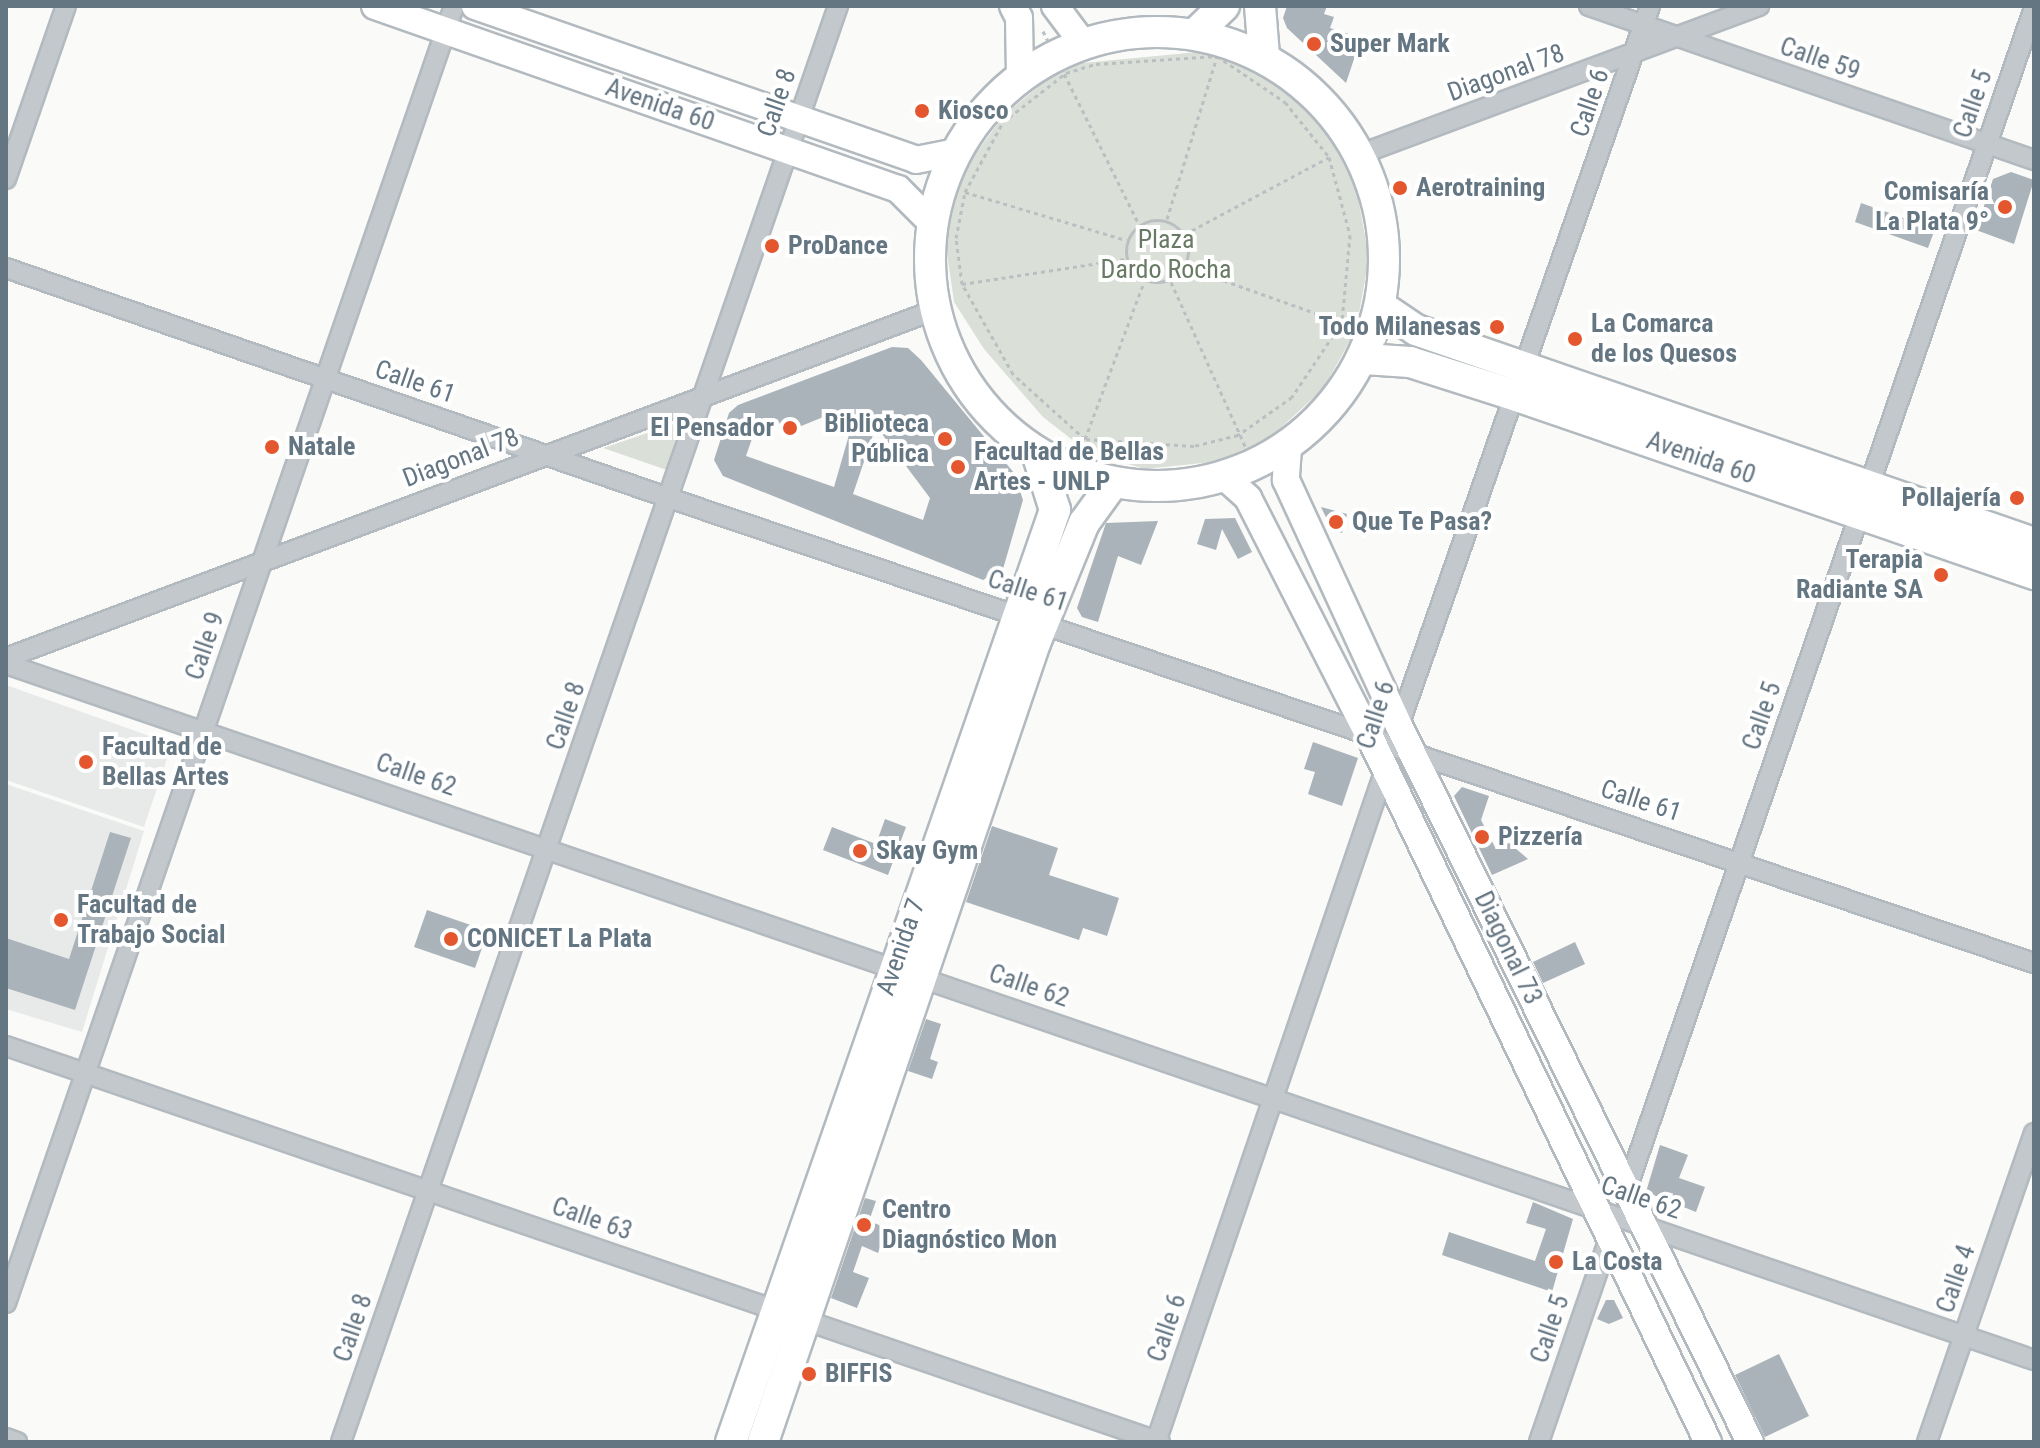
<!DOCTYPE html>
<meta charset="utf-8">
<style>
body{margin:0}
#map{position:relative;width:2040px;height:1448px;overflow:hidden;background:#fafaf8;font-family:"Roboto Condensed",sans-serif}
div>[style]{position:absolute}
.built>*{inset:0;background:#e8e9e9}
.green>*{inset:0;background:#dadfd7}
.building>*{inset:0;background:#aab3b9}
.path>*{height:3px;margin-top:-1.5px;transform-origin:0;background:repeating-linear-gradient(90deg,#bbbfc2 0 4px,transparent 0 8px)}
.path>.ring{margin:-1.5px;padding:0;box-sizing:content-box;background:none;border:3px solid #bbbfc2;border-radius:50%}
.roads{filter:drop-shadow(2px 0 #b3babf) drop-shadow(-2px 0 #b3babf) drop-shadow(0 2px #b3babf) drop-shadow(0 -2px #b3babf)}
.minor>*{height:18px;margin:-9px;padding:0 9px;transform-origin:9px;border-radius:9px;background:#c3c8cc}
.secondary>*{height:26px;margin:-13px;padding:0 13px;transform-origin:13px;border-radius:13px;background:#fff}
.primary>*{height:30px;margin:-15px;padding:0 15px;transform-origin:15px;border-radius:15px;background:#fff}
.primary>.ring{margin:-15px;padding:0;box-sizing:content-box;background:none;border:30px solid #fff;border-radius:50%}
.dots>*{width:22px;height:22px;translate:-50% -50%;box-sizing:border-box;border:4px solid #fff;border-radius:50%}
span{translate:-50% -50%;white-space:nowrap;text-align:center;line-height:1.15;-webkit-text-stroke:8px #fff;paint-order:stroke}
.poi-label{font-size:26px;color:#657683;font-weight:700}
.left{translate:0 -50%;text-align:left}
.right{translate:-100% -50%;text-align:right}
.street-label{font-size:26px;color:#657683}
.park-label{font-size:26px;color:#687a64}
.frame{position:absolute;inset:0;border:8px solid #657683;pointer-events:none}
</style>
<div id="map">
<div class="built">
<i style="clip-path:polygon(6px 685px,172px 744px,144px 827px,6px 780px)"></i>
<i style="clip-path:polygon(6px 784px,144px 831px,82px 1032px,6px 1009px)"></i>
</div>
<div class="green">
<i style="clip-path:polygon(1198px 52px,1215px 53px,1264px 74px,1320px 121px,1356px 186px,1369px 258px,1356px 330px,1323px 389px,1273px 435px,1246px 451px,1212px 462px,1145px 469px,1088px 452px,1043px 417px,984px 349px,954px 302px,945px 239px,962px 172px,1004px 115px,1055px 73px,1072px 64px)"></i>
<i style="clip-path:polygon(680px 422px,667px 470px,603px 448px)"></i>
</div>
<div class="building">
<i style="clip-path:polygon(1287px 6px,1327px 6px,1324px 14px,1334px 17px,1330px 28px,1361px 38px,1346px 83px,1287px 28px,1283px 18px)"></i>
<i style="clip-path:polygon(2011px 172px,2034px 180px,2014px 244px,1976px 230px,1993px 179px)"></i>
<i style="clip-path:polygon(1861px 203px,1935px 229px,1928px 248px,1855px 222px)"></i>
<i style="clip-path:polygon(evenodd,892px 347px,908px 348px,921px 360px,1014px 473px,1023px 500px,1003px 569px,983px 580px,723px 476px,714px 460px,729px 413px,738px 405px,892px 347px,843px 409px,851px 428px,834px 487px,746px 456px,755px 430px,778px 420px,784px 433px,843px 409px,892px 347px,876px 426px,930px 498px,923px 520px,853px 494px,876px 426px)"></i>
<i style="clip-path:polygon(1321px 507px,1347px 514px,1342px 533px,1332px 530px)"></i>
<i style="clip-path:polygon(1235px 518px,1252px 552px,1238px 559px,1222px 529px,1216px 550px,1197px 544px,1205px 519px)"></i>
<i style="clip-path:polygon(1158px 521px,1141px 565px,1118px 556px,1098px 622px,1082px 617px,1077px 608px,1106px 523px)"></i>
<i style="clip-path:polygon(1313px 742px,1358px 758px,1342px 806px,1308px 794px,1315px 772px,1304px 769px)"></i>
<i style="clip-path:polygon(1462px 787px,1489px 796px,1481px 820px,1496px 849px,1509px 843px,1528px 859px,1492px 875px,1454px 796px)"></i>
<i style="clip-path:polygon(885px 819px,906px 827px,888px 875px,823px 850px,832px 827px,876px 844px)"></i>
<i style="clip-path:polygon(992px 826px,1058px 848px,1049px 875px,1119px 898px,1107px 936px,1083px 928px,1079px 940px,966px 902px)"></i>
<i style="clip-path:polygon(110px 832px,131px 838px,75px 1010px,6px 988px,6px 938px,69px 959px)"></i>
<i style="clip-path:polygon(427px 910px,488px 931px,475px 968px,414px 947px)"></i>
<i style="clip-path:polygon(1575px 942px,1585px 964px,1543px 983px,1533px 962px)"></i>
<i style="clip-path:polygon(926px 1019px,941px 1024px,930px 1059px,938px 1062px,932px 1079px,908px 1071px)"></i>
<i style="clip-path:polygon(1660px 1145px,1688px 1155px,1679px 1178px,1705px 1187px,1696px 1212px,1646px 1192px)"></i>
<i style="clip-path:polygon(865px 1198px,876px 1201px,869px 1221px,887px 1228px,878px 1253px,862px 1246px,853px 1272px,869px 1278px,857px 1308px,831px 1298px)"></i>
<i style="clip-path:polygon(1533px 1202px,1573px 1219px,1552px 1292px,1442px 1255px,1449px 1232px,1535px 1261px,1546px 1229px,1526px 1223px)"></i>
<i style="clip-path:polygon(1606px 1300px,1614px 1300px,1623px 1318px,1609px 1324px,1597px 1319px)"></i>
<i style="clip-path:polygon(1779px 1354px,1809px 1416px,1765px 1437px,1735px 1375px)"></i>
</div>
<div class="path">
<i style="left:1043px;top:31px;width:216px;rotate:63.6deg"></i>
<i style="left:1217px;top:56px;width:82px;rotate:34.1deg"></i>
<i style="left:1285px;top:102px;width:70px;rotate:51.3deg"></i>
<i style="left:1329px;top:157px;width:81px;rotate:74.9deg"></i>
<i style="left:1350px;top:235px;width:87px;rotate:95.3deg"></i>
<i style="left:1342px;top:322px;width:90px;rotate:123.7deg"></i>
<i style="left:1292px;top:397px;width:66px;rotate:144.9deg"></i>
<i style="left:1238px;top:435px;width:45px;rotate:166deg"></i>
<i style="left:1194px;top:446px;width:109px;rotate:-176.3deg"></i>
<i style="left:1085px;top:439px;width:97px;rotate:-137.9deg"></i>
<i style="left:1013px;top:374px;width:103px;rotate:-119.5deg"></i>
<i style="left:962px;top:284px;width:46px;rotate:-97.4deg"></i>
<i style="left:956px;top:238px;width:47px;rotate:-78.9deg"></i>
<i style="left:965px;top:192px;width:80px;rotate:-61.5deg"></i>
<i style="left:1003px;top:122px;width:80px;rotate:-37.9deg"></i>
<i style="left:1066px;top:73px;width:31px;rotate:-17deg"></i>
<i style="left:1096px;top:64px;width:121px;rotate:-3.8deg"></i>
<i style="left:965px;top:192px;width:168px;rotate:16.6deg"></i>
<i style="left:1167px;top:219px;width:170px;rotate:-72.9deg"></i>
<i class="ring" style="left:1126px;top:220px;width:59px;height:59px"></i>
<i style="left:1185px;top:234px;width:163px;rotate:-28.1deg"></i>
<i style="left:1186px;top:267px;width:200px;rotate:19.6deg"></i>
<i style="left:1171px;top:282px;width:212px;rotate:65.7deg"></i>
<i style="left:962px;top:284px;width:165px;rotate:-8.7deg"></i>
<i style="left:1085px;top:439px;width:168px;rotate:-69.4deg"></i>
</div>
<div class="roads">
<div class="minor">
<i style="left:1589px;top:6px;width:471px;rotate:19.1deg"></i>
<i style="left:1361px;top:154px;width:425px;rotate:-20.4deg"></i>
<i style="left:6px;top:179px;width:183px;rotate:-70.9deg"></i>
<i style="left:6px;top:268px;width:702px;rotate:19.13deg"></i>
<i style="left:669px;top:498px;width:739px;rotate:18.7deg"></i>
<i style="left:1369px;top:735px;width:25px;rotate:26deg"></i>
<i style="left:1392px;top:746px;width:678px;rotate:18.68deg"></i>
<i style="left:6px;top:658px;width:992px;rotate:-20.54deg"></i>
<i style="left:6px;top:664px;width:2144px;rotate:18.94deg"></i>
<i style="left:1398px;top:728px;width:765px;rotate:-70.76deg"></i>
<i style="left:6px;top:1046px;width:1220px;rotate:18.94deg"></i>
<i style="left:1625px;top:1194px;width:1255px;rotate:-70.97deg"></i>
<i style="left:6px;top:1303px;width:1372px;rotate:-70.94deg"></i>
<i style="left:6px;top:1438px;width:12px;rotate:20deg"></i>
<i style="left:341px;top:1442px;width:1520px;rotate:-70.91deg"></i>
<i style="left:1156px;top:1442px;width:716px;rotate:-71.19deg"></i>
<i style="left:1539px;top:1442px;width:221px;rotate:-71deg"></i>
<i style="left:1927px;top:1442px;width:327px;rotate:-70.9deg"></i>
</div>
<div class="secondary">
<i style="left:375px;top:6px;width:554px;rotate:19.29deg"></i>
<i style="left:898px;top:189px;width:48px;rotate:45deg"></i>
<i style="left:475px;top:6px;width:467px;rotate:19.2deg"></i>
<i style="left:916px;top:160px;width:41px;rotate:-11.3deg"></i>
<i style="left:1013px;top:6px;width:13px;rotate:63deg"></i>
<i style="left:1019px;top:18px;width:57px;rotate:89deg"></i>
<i style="left:1055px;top:6px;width:45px;rotate:53.1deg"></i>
<i style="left:1288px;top:448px;width:32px;rotate:94deg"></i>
<i style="left:1286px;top:480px;width:271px;rotate:65.3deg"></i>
<i style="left:1399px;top:726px;width:797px;rotate:63.88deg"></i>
<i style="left:1226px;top:478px;width:30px;rotate:42deg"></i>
<i style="left:1248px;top:498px;width:266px;rotate:63deg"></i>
<i style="left:1369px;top:735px;width:784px;rotate:64.38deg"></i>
</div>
<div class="primary">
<i style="left:1260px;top:6px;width:50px;rotate:85.4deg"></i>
<i class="ring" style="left:930px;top:32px;width:424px;height:424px"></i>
<i style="left:1196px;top:33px;width:39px;rotate:-44deg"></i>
<i style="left:1382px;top:307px;width:41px;rotate:34.1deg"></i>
<i style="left:1416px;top:330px;width:654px;rotate:19.02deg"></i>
<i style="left:1364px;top:359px;width:46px;rotate:3.7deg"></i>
<i style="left:1410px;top:362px;width:112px;rotate:17.6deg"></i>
<i style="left:1517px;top:396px;width:547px;rotate:19deg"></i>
<i style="left:731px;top:1442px;width:987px;rotate:-70.83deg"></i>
<i style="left:1055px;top:510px;width:60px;rotate:-107.5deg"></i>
<i style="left:763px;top:1442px;width:844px;rotate:-71.2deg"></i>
<i style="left:1035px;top:643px;width:130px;rotate:-67.8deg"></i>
<i style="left:1084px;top:523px;width:49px;rotate:-54.1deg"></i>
</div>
</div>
<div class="dots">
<i style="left:1314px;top:44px;background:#e4572e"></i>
<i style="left:922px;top:111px;background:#e4572e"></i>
<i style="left:1400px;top:188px;background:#e4572e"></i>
<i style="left:2005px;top:207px;background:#e4572e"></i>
<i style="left:772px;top:246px;background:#e4572e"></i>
<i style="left:1497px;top:327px;background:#e4572e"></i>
<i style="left:1575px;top:339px;background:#e4572e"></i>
<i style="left:790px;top:428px;background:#e4572e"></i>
<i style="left:945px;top:439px;background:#e4572e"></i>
<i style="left:272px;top:447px;background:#e4572e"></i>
<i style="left:958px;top:467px;background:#e4572e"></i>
<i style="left:2017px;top:498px;background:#e4572e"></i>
<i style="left:1336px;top:522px;background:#e4572e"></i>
<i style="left:1941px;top:575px;background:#e4572e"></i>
<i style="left:86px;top:762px;background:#e4572e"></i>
<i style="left:1482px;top:837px;background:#e4572e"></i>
<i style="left:860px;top:851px;background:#e4572e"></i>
<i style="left:61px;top:920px;background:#e4572e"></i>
<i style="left:451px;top:939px;background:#e4572e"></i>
<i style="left:864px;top:1225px;background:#e4572e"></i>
<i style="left:1556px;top:1262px;background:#e4572e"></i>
<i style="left:809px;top:1374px;background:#e4572e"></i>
</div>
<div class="poi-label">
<span class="left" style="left:1330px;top:44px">Super Mark</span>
<span class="left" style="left:938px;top:111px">Kiosco</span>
<span class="left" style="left:1416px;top:188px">Aerotraining</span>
<span class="right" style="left:1989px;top:207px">Comisaría<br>La Plata 9°</span>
<span class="left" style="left:788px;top:246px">ProDance</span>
<span class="left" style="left:1591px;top:339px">La Comarca<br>de los Quesos</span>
<span class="right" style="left:1481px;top:327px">Todo Milanesas</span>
<span class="right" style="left:929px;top:439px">Biblioteca<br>Pública</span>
<span class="right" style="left:774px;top:428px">El Pensador</span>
<span class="left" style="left:288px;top:447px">Natale</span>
<span class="left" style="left:974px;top:467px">Facultad de Bellas<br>Artes - UNLP</span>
<span class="right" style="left:2001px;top:498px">Pollajería</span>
<span class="left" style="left:1352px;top:522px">Que Te Pasa?</span>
<span class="right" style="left:1923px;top:575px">Terapia<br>Radiante SA</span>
<span class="left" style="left:102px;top:762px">Facultad de<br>Bellas Artes</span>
<span class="left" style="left:1498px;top:837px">Pizzería</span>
<span class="left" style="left:876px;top:851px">Skay Gym</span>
<span class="left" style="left:77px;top:920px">Facultad de<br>Trabajo Social</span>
<span class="left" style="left:467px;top:939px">CONICET La Plata</span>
<span class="left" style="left:882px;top:1225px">Centro<br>Diagnóstico Mon</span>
<span class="left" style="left:1572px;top:1262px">La Costa</span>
<span class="left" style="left:825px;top:1374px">BIFFIS</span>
</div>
<div class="street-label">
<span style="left:1820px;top:59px;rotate:19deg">Calle 59</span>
<span style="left:1506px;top:73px;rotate:-20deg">Diagonal 78</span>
<span style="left:777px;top:103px;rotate:-71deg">Calle 8</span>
<span style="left:1590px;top:103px;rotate:-71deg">Calle 6</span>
<span style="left:1973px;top:104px;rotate:-71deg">Calle 5</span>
<span style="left:660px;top:105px;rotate:19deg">Avenida 60</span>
<span style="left:415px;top:382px;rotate:19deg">Calle 61</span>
<span style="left:461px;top:458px;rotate:-21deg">Diagonal 78</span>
<span style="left:1701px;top:458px;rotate:19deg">Avenida 60</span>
<span style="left:1028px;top:591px;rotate:18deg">Calle 61</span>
<span style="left:205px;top:646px;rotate:-71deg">Calle 9</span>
<span style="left:1376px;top:715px;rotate:-72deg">Calle 6</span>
<span style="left:566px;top:716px;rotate:-71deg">Calle 8</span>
<span style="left:1762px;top:716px;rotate:-71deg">Calle 5</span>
<span style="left:416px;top:775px;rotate:19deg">Calle 62</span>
<span style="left:1641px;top:801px;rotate:18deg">Calle 61</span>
<span style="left:901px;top:947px;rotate:-71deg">Avenida 7</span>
<span style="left:1508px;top:948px;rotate:64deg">Diagonal 73</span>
<span style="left:1029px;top:986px;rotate:19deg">Calle 62</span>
<span style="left:1641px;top:1198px;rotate:19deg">Calle 62</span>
<span style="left:592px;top:1219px;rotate:19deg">Calle 63</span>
<span style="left:1956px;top:1279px;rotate:-71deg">Calle 4</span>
<span style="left:353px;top:1328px;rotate:-71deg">Calle 8</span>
<span style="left:1167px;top:1328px;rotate:-71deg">Calle 6</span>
<span style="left:1550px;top:1329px;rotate:-71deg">Calle 5</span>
</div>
<div class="park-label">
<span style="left:1166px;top:255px">Plaza<br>Dardo Rocha</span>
</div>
<div class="frame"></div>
</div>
